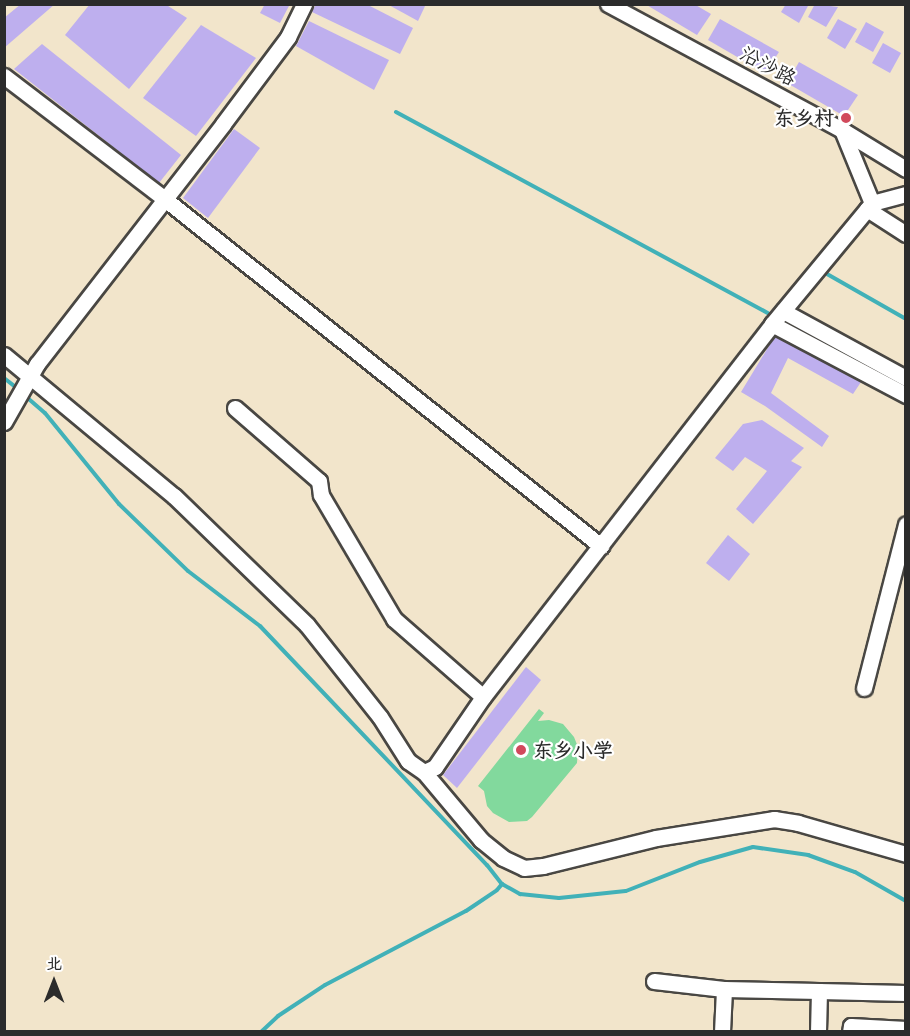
<!DOCTYPE html>
<meta charset="utf-8">
<style>
body{margin:0}
#map{position:relative;width:910px;height:1036px;overflow:hidden;background:#f2e5cb;font-family:Itim,"LXGW WenKai TC",sans-serif}
div>[style]{position:absolute}
.green>*{inset:0;background:#82d99d}
.stream>*{height:4px;margin:-2px;padding:0 2px;transform-origin:2px;border-radius:2px;background:#41b1b8}
.building>*{inset:0;background:#beafee}
.roads{filter:drop-shadow(2px 0 #494743) drop-shadow(-2px 0 #494743) drop-shadow(0 2px #494743) drop-shadow(0 -2px #494743)}
.minor>*{height:15px;margin:-7.5px;padding:0 7.5px;transform-origin:7.5px;border-radius:7.5px;background:#fff}
.dots>*{width:16px;height:16px;translate:-50% -50%;box-sizing:border-box;border:3px solid #fff;border-radius:50%}
span{translate:-50% -50%;white-space:nowrap;text-align:center;line-height:1.15;-webkit-text-stroke:4.5px #fff;paint-order:stroke}
.street-label{font-size:20px;color:#2b2b2b}
.poi-label{font-size:20px;color:#2b2b2b;font-weight:700}
.right{translate:-100% -50%;text-align:right}
.left{translate:0 -50%;text-align:left}
.frame{position:absolute;inset:0;border:6px solid #2b2b2b;pointer-events:none}
.north{position:absolute;left:24px;top:952px;width:60px;height:60px;-webkit-text-stroke:4px #fff;paint-order:stroke;rotate:0deg;font-size:16px;font-weight:700;line-height:24px;text-align:center;color:#2b2b2b}
.north::after{content:'';display:block;margin:auto;width:21px;height:27px;background:#2b2b2b;clip-path:polygon(50% 0,100% 100%,50% 72%,0 100%)}
</style>
<div id="map">
<div class="green">
<i style="clip-path:polygon(539px 709px,544px 713px,538px 721px,549px 720px,563px 724px,574px 737px,578px 747px,577px 763px,532px 817px,527px 821px,509px 822px,493px 813px,487px 806px,484px 791px,478px 786px)"></i>
</div>
<div class="stream">
<i style="left:396px;top:112px;width:423px;rotate:28.4deg"></i>
<i style="left:820px;top:270px;width:99px;rotate:29.7deg"></i>
<i style="left:787px;top:323px;width:73px;rotate:27.6deg"></i>
<i style="left:4px;top:378px;width:18px;rotate:38deg"></i>
<i style="left:23px;top:394px;width:29px;rotate:41deg"></i>
<i style="left:45px;top:413px;width:117px;rotate:50.9deg"></i>
<i style="left:119px;top:504px;width:96px;rotate:44.2deg"></i>
<i style="left:188px;top:571px;width:91px;rotate:37.4deg"></i>
<i style="left:260px;top:626px;width:330px;rotate:46.5deg"></i>
<i style="left:487px;top:865px;width:24px;rotate:52deg"></i>
<i style="left:261px;top:1032px;width:23px;rotate:-43deg"></i>
<i style="left:278px;top:1016px;width:56px;rotate:-33.4deg"></i>
<i style="left:325px;top:985px;width:159px;rotate:-27.7deg"></i>
<i style="left:466px;top:911px;width:37px;rotate:-34deg"></i>
<i style="left:497px;top:890px;width:8px;rotate:-50deg"></i>
<i style="left:502px;top:884px;width:21px;rotate:29deg"></i>
<i style="left:520px;top:894px;width:39px;rotate:6deg"></i>
<i style="left:559px;top:898px;width:67px;rotate:-6deg"></i>
<i style="left:626px;top:891px;width:79px;rotate:-21.4deg"></i>
<i style="left:700px;top:862px;width:55px;rotate:-15.8deg"></i>
<i style="left:753px;top:847px;width:56px;rotate:8.3deg"></i>
<i style="left:808px;top:855px;width:50px;rotate:19.9deg"></i>
<i style="left:855px;top:872px;width:59px;rotate:29.6deg"></i>
</div>
<div class="building">
<i style="clip-path:polygon(21px 4px,55px 4px,4px 48px,4px 18px)"></i>
<i style="clip-path:polygon(90px 4px,165px 4px,187px 18px,129px 89px,65px 35px)"></i>
<i style="clip-path:polygon(265px 4px,290px 4px,280px 23px,260px 13px)"></i>
<i style="clip-path:polygon(316px 4px,366px 4px,413px 28px,400px 54px,312px 12px)"></i>
<i style="clip-path:polygon(387px 4px,426px 4px,418px 21px)"></i>
<i style="clip-path:polygon(645px 4px,694px 4px,711px 14px,697px 35px)"></i>
<i style="clip-path:polygon(786px 4px,809px 4px,799px 23px,781px 12px)"></i>
<i style="clip-path:polygon(815px 4px,838px 7px,826px 27px,808px 17px)"></i>
<i style="clip-path:polygon(720px 19px,779px 52px,765px 73px,708px 40px)"></i>
<i style="clip-path:polygon(838px 19px,857px 29px,845px 49px,827px 38px)"></i>
<i style="clip-path:polygon(309px 21px,389px 60px,374px 90px,296px 46px)"></i>
<i style="clip-path:polygon(866px 22px,884px 32px,873px 52px,855px 42px)"></i>
<i style="clip-path:polygon(201px 25px,256px 58px,196px 136px,143px 98px)"></i>
<i style="clip-path:polygon(883px 43px,901px 53px,890px 73px,872px 63px)"></i>
<i style="clip-path:polygon(42px 44px,181px 155px,159px 183px,14px 69px)"></i>
<i style="clip-path:polygon(799px 62px,858px 95px,844px 116px,787px 83px)"></i>
<i style="clip-path:polygon(234px 129px,260px 148px,208px 218px,183px 198px)"></i>
<i style="clip-path:polygon(775px 336px,861px 382px,853px 394px,788px 358px,771px 393px,829px 436px,822px 447px,765px 406px,741px 392px)"></i>
<i style="clip-path:polygon(762px 420px,804px 448px,791px 461px,802px 467px,753px 524px,736px 509px,767px 471px,745px 457px,733px 471px,715px 458px,743px 424px)"></i>
<i style="clip-path:polygon(728px 535px,750px 554px,729px 581px,706px 563px)"></i>
<i style="clip-path:polygon(526px 667px,541px 680px,457px 788px,443px 775px)"></i>
</div>
<div class="roads">
<div class="minor">
<i style="left:608px;top:4px;width:266px;rotate:28.3deg"></i>
<i style="left:842px;top:130px;width:75px;rotate:31.4deg"></i>
<i style="left:4px;top:76px;width:204px;rotate:37.4deg"></i>
<i style="left:166px;top:200px;width:556px;rotate:38.5deg"></i>
<i style="left:842px;top:130px;width:79px;rotate:67.7deg"></i>
<i style="left:867px;top:209px;width:46px;rotate:32.7deg"></i>
<i style="left:783px;top:311px;width:140px;rotate:28.6deg"></i>
<i style="left:772px;top:324px;width:152px;rotate:27.9deg"></i>
<i style="left:4px;top:355px;width:221px;rotate:39.7deg"></i>
<i style="left:174px;top:496px;width:185px;rotate:44.1deg"></i>
<i style="left:307px;top:625px;width:117px;rotate:51.6deg"></i>
<i style="left:380px;top:717px;width:52px;rotate:57.5deg"></i>
<i style="left:408px;top:761px;width:19px;rotate:35deg"></i>
<i style="left:424px;top:772px;width:12px;rotate:-24deg"></i>
<i style="left:435px;top:767px;width:85px;rotate:-55.6deg"></i>
<i style="left:483px;top:697px;width:472px;rotate:-52.2deg"></i>
<i style="left:772px;top:324px;width:157px;rotate:-50.4deg"></i>
<i style="left:872px;top:203px;width:35px;rotate:-15deg"></i>
<i style="left:235px;top:408px;width:111px;rotate:41deg"></i>
<i style="left:319px;top:481px;width:14px;rotate:82deg"></i>
<i style="left:321px;top:495px;width:144px;rotate:59.5deg"></i>
<i style="left:394px;top:619px;width:118px;rotate:41.2deg"></i>
<i style="left:4px;top:422px;width:67px;rotate:-60.4deg"></i>
<i style="left:37px;top:364px;width:304px;rotate:-52.2deg"></i>
<i style="left:223px;top:124px;width:109px;rotate:-53.2deg"></i>
<i style="left:288px;top:37px;width:37px;rotate:-64deg"></i>
<i style="left:864px;top:688px;width:169px;rotate:-75.6deg"></i>
<i style="left:424px;top:772px;width:89px;rotate:50deg"></i>
<i style="left:481px;top:840px;width:28px;rotate:39deg"></i>
<i style="left:503px;top:858px;width:23px;rotate:25deg"></i>
<i style="left:524px;top:868px;width:19px;rotate:-6deg"></i>
<i style="left:543px;top:866px;width:116px;rotate:-13.9deg"></i>
<i style="left:656px;top:838px;width:120px;rotate:-9.1deg"></i>
<i style="left:774px;top:819px;width:24px;rotate:9deg"></i>
<i style="left:798px;top:823px;width:112px;rotate:16deg"></i>
<i style="left:654px;top:981px;width:70px;rotate:6.5deg"></i>
<i style="left:724px;top:989px;width:95px;rotate:1.2deg"></i>
<i style="left:819px;top:991px;width:41px;rotate:91.4deg"></i>
<i style="left:819px;top:991px;width:87px;rotate:1.3deg"></i>
<i style="left:722px;top:1032px;width:43px;rotate:-87.3deg"></i>
<i style="left:850px;top:1032px;width:6px;rotate:-81deg"></i>
<i style="left:851px;top:1026px;width:55px;rotate:3.1deg"></i>
</div>
</div>
<div class="dots">
<i style="left:846px;top:118px;background:#d1495b"></i>
<i style="left:521px;top:750px;background:#d1495b"></i>
</div>
<div class="street-label">
<span style="left:768px;top:66px;rotate:28deg">沿沙路</span>
</div>
<div class="poi-label">
<span class="right" style="left:834px;top:118px">东乡村</span>
<span class="left" style="left:533px;top:750px">东乡小学</span>
</div>
<div class="frame"></div>
<div class="north">北</div>
</div>
